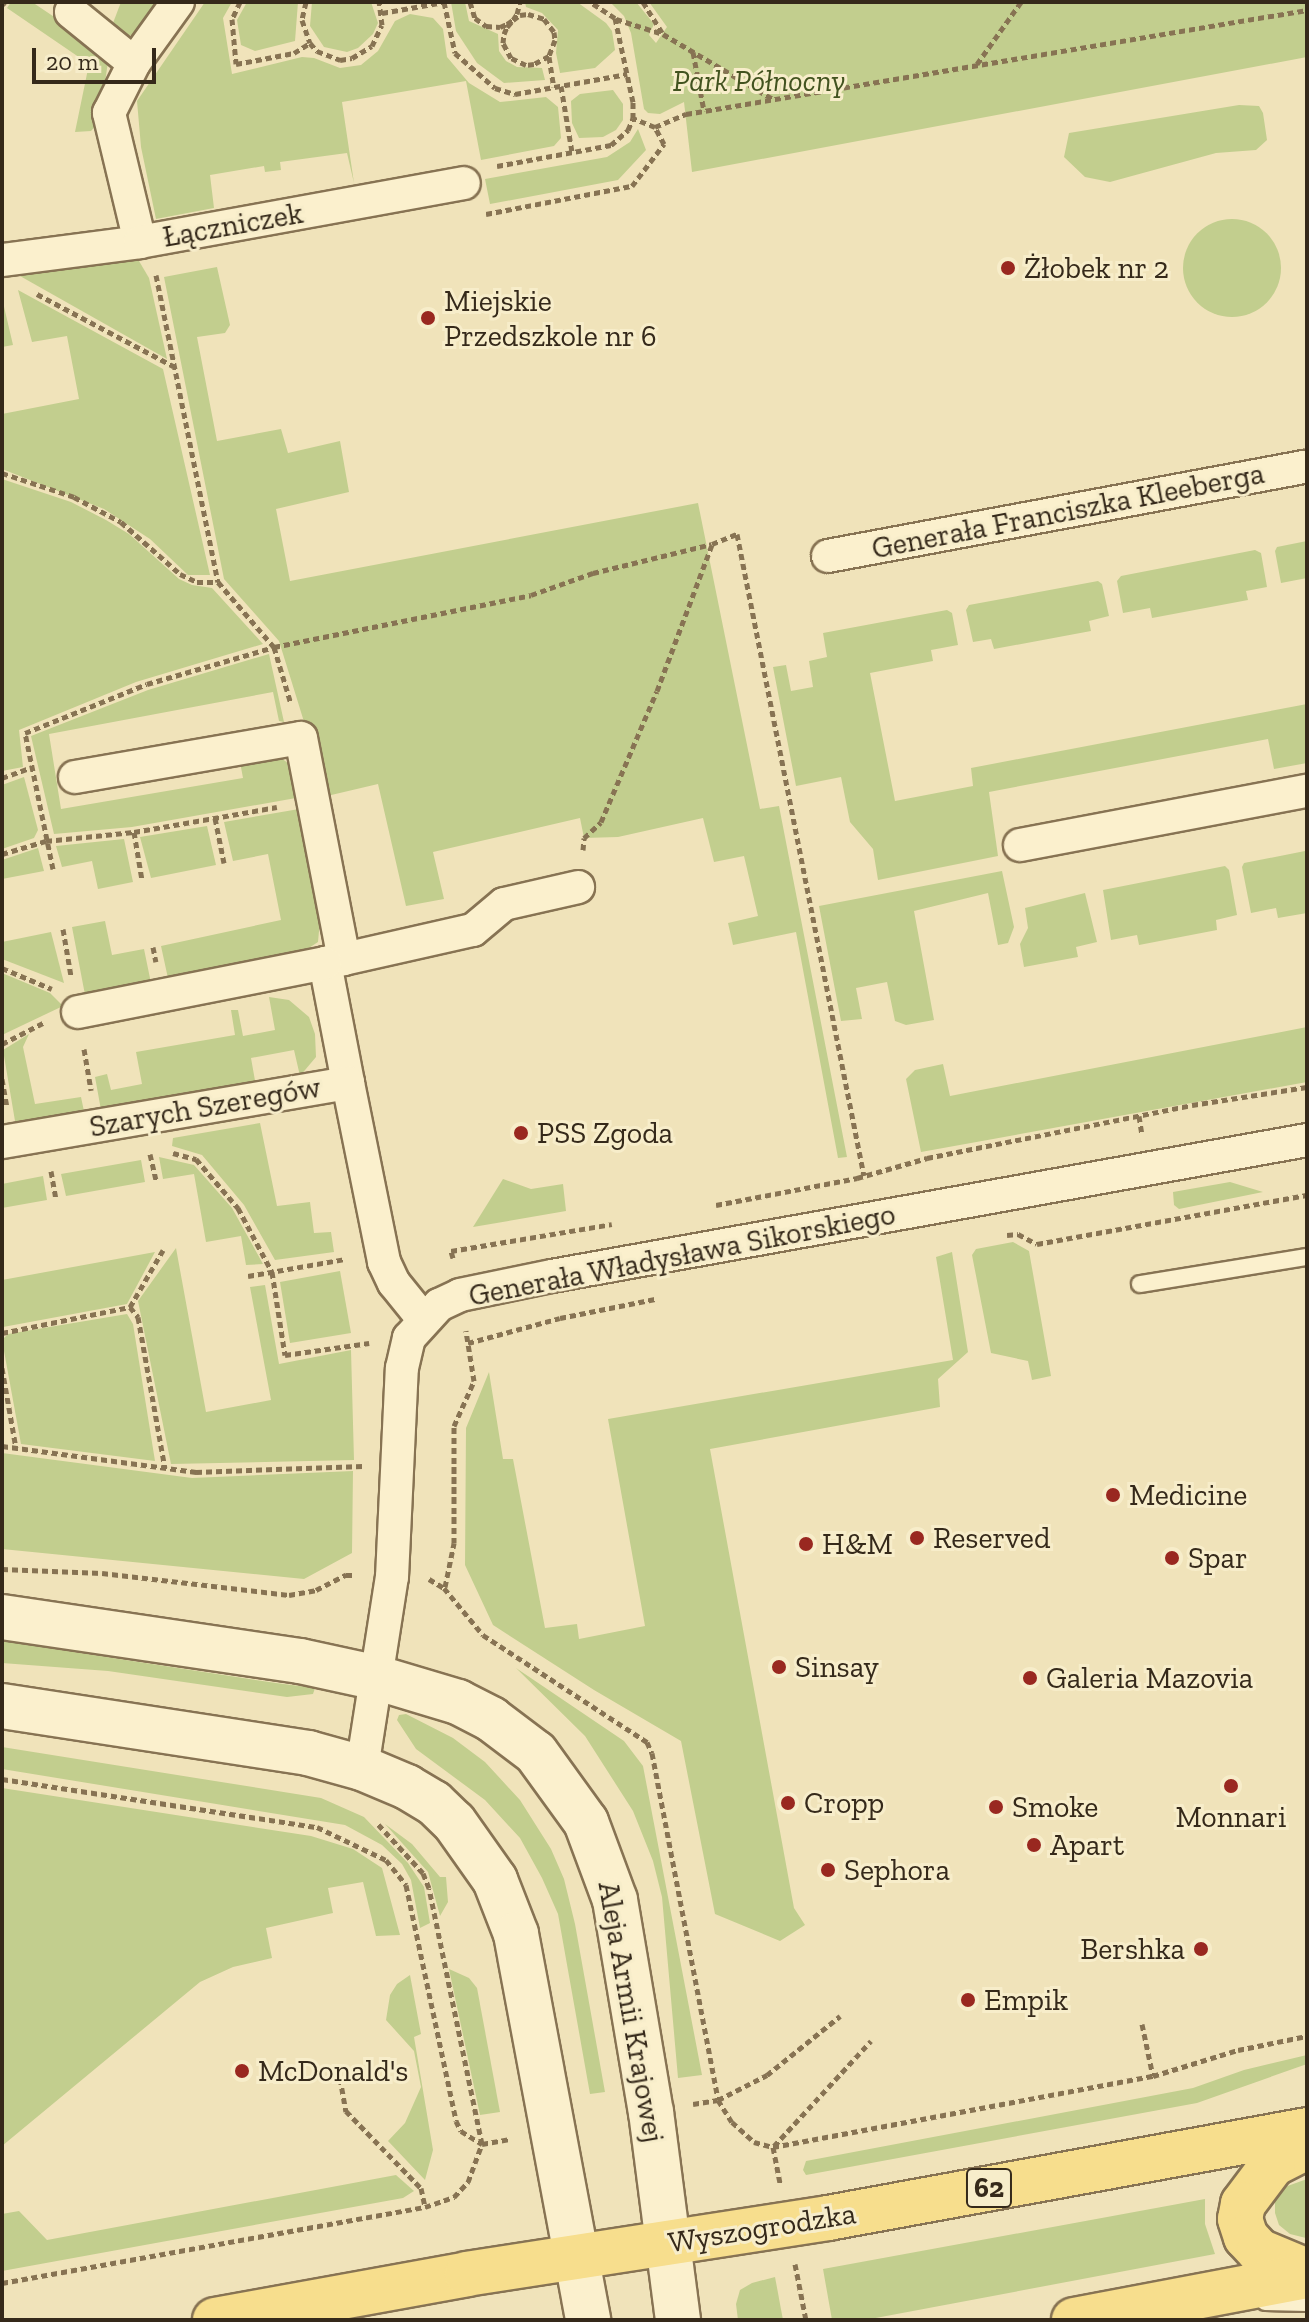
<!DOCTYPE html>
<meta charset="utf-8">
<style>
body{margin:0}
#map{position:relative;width:1309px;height:2322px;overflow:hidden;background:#f0e3ba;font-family:"Zilla Slab",serif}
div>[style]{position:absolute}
.green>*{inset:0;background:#c2ce8e}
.round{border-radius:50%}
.path>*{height:5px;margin-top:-2.5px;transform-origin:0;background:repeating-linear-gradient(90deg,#877353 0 6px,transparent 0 10px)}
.roads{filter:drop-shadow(2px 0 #877353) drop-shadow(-2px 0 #877353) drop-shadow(0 2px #877353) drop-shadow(0 -2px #877353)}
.lane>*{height:16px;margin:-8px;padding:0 8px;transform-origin:8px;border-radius:8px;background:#fbf0cd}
.street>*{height:32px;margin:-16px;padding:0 16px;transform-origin:16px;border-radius:16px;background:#fbf0cd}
.secondary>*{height:44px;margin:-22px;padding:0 22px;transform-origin:22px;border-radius:22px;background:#fbf0cd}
.primary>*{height:44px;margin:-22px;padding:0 22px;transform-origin:22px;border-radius:22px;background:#f7de8d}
.dots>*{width:22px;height:22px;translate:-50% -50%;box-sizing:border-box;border:4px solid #f7edca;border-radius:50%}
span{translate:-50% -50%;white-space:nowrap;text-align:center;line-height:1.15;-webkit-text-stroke:6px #f7edca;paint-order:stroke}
.shield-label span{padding:2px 6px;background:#f7edca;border:2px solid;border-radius:6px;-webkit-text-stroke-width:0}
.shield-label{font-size:28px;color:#35291a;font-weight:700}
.park-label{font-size:30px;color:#42531f;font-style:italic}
.street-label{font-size:30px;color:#35291a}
.poi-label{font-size:30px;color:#35291a}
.left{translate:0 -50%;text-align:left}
.right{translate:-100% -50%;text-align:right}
.frame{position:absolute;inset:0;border:4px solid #35291a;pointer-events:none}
.scale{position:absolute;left:32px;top:48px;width:124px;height:36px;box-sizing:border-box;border:4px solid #35291a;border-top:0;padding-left:10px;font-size:24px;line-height:28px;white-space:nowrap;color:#35291a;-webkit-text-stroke:6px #f7edca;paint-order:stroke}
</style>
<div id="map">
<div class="green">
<i style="clip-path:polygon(11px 2px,32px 2px,93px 43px,108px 62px,99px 122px,91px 131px,75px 132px,89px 64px,7px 8px)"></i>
<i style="clip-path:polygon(121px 2px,161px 2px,139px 33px,133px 36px,121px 33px,113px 23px)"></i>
<i style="clip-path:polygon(205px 2px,232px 2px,223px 18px,232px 74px,302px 57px,314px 58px,340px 68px,361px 65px,378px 51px,395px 21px,410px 14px,433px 18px,443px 29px,447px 57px,469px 83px,500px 102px,546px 97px,558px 107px,561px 138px,554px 146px,481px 160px,466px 81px,342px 102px,354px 183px,347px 153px,280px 162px,281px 170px,265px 172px,264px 166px,210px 175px,214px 208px,156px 219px,141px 147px,137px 101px)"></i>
<i style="clip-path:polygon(247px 2px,298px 2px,295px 41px,255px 51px,241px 45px,237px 20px)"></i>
<i style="clip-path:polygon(312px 2px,371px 2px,378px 23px,373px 34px,358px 48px,347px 52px,324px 47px,310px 26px)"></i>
<i style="clip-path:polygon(451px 2px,465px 2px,469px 21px,498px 34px,499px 51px,506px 61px,517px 67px,542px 68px,545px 80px,504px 83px,477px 63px,456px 31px)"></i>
<i style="clip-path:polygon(525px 2px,577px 2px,606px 23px,612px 31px,615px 50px,595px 68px,560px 73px,556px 53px,558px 30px,542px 13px,526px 7px)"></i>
<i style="clip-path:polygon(610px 2px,636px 2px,654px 24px,649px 35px,656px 43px,667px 27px,649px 2px,1307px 2px,1307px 57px,692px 172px,684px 102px,660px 114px,648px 113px,644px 109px,631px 33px,624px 16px)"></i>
<i style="clip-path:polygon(613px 90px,623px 104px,623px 120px,616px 130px,603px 137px,579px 138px,572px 123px,571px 101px,580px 94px)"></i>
<i style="clip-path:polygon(1239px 105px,1259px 106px,1263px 113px,1267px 140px,1256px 150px,1216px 153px,1110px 182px,1085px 177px,1064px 157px,1069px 133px)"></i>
<i style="clip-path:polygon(638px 129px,646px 150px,618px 180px,490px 204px,485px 179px,607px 157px,630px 142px)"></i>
<i class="round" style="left:1183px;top:219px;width:98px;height:98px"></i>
<i style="clip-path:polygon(128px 255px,139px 261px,149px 278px,167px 359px,20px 276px)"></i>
<i style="clip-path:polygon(217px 267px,230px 325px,225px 333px,197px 337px,217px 441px,281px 429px,288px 453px,340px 441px,349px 492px,276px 509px,290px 581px,698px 503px,760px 809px,779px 806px,847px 1157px,838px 1158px,796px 932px,733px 945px,728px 923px,758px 916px,744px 856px,714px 862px,703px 818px,618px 837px,584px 838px,580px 818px,433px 852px,444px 899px,406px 906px,378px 784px,327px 796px,279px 641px,224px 579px,164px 277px)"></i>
<i style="clip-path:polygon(18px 290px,163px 369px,210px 575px,188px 575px,150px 539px,104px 509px,2px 469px,2px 414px,79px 399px,67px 336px,32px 342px)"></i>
<i style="clip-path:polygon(2px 298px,13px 345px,2px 347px)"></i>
<i style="clip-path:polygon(2px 479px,71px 502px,106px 520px,129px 534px,179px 579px,192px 585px,212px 588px,263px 644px,136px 682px,19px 730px,23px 767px,2px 771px)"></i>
<i style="clip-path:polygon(1307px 541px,1307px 578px,1281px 583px,1275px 551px,1277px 547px)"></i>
<i style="clip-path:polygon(1255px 550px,1261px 553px,1267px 587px,1246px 591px,1248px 600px,1152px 618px,1150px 608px,1123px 613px,1117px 581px,1121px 576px)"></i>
<i style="clip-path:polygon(1098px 581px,1102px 584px,1109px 616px,1089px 621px,1091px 631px,994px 649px,991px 639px,973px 642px,966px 610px,969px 605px)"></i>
<i style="clip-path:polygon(947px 610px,952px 613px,958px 645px,931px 650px,933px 661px,870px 673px,895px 801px,973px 786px,971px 768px,1307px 704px,1307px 763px,1274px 769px,1268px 739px,989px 792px,998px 856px,878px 880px,873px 849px,850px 822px,841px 777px,796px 786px,773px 667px,786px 665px,791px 691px,813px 687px,809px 661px,827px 657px,823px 633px)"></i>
<i style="clip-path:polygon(269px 654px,284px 722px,279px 721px,273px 692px,49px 734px,61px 809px,243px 778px,240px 762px,280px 757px,289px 764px,296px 798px,132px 827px,54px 834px,31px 736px,148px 690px)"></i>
<i style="clip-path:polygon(24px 777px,38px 830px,34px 838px,2px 849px,2px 785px)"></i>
<i style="clip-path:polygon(299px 809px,321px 909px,318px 942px,292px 959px,169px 983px,161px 946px,281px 920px,268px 854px,233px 861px,224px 822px)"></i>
<i style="clip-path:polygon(207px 826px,216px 865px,151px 878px,140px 837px)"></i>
<i style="clip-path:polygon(124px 839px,133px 882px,98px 889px,92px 861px,62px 867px,56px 846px)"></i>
<i style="clip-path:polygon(38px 848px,44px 871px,2px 879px,2px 860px)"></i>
<i style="clip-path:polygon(1305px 851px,1307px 913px,1278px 918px,1276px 908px,1251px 913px,1242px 867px,1244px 863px)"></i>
<i style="clip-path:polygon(1225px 866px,1229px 870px,1237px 915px,1216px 920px,1217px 930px,1139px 945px,1137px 935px,1111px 940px,1103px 890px)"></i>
<i style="clip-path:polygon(1002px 871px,1014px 927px,1008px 943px,998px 945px,988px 893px,914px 911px,934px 1020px,906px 1025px,895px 1021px,887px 982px,856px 988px,862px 1019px,841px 1021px,819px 906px)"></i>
<i style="clip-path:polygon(1085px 893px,1097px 942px,1076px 947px,1078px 957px,1024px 967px,1020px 944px,1028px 928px,1025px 908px)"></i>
<i style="clip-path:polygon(105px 921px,112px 955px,144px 949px,152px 988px,86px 1000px,72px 927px)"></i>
<i style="clip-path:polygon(51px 932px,64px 983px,2px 959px,2px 942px)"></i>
<i style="clip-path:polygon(2px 973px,50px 993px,63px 1006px,2px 1035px)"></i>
<i style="clip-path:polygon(269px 997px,289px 1000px,309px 1017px,315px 1034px,316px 1057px,300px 1076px,294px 1050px,251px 1058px,257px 1092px,101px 1110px,95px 1077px,107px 1074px,111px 1090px,142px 1084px,136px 1052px,235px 1035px,231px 1010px,238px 1010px,243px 1036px,275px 1030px)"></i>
<i style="clip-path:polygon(1307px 1027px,1307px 1082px,921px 1152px,906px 1079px,915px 1070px,943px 1064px,950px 1096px)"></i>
<i style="clip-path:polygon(29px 1034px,23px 1047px,35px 1104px,81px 1097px,85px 1116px,21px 1127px,15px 1121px,3px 1050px)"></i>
<i style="clip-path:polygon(260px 1123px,277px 1206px,310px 1202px,314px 1233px,331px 1232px,334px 1252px,275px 1260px,244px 1205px,202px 1155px,172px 1146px,173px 1138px)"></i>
<i style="clip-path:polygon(159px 1157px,194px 1165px,232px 1208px,263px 1264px,246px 1265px,241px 1236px,206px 1242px,194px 1174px,163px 1179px)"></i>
<i style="clip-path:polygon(141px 1160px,145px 1182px,66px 1196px,61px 1174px)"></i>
<i style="clip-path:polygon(43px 1176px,47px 1200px,2px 1208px,2px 1184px)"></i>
<i style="clip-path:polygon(503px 1179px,531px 1189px,563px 1184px,566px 1211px,473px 1227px)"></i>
<i style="clip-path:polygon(1230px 1182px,1263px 1192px,1179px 1209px,1174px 1205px,1173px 1192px)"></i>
<i style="clip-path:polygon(1013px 1242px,1029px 1251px,1051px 1376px,1032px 1380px,1028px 1361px,991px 1353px,972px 1255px,976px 1249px)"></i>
<i style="clip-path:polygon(176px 1248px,206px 1412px,271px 1400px,250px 1287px,265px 1285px,279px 1364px,351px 1350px,354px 1460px,171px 1464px,138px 1301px)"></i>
<i style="clip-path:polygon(155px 1252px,127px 1304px,3px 1327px,2px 1280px)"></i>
<i style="clip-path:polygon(952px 1252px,968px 1352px,938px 1379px,940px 1407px,710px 1449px,794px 1908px,805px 1925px,780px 1941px,715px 1914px,681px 1741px,594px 1690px,493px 1625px,465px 1565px,466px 1428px,489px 1372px,503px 1459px,513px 1459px,545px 1628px,577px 1624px,579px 1639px,645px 1626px,608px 1419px,953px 1360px,936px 1257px)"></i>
<i style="clip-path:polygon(340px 1271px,351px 1333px,290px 1343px,280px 1282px)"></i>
<i style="clip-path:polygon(127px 1314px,133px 1324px,155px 1461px,21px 1444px,2px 1340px,8px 1334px)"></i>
<i style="clip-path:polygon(2px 1453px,192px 1478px,353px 1471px,352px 1553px,304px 1579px,2px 1549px)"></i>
<i style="clip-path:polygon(2px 1641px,276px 1683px,315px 1688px,313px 1694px,287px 1697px,108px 1671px,2px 1663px)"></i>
<i style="clip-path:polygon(516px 1668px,624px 1741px,643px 1766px,702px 2075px,678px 2078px,662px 1897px,653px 1861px,633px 1811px,585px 1736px)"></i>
<i style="clip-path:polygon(406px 1714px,453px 1738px,485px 1762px,520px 1800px,551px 1849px,564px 1879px,575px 1924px,605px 2092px,590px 2094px,558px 1914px,542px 1878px,520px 1838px,485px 1800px,416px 1749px,397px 1720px,399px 1715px)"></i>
<i style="clip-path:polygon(2px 1747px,321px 1798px,364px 1817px,408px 1863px,424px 1887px,430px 1923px,420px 1928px,411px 1880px,402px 1864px,382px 1845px,345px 1825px,2px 1769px)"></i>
<i style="clip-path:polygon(2px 1788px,311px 1836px,353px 1849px,382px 1868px,400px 1935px,376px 1936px,363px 1882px,328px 1888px,333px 1913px,266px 1928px,272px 1958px,233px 1967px,200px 1982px,2px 2146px)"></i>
<i style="clip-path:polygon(385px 1824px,412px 1844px,440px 1877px,446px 1877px,448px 1902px,440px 1916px,428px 1872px)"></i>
<i style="clip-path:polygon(449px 1969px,469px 1978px,477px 1988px,500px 2112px,480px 2115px)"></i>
<i style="clip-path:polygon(410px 1975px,421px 2034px,414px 2037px,433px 2150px,425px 2180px,388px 2141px,405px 2123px,421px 2087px,414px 2051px,386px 2020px,390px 1995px,397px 1984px)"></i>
<i style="clip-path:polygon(1307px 2055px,1307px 2064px,1197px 2103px,806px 2175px,803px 2170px,806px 2161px,1193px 2088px,1244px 2070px)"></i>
<i style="clip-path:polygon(396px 2175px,414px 2191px,403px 2198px,2px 2271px,2px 2214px,19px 2211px,47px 2240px)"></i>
<i style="clip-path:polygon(1307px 2179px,1307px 2238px,1306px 2238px,1290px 2234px,1279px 2225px,1275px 2213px,1275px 2201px,1282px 2188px)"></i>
<i style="clip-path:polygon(1205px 2199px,1205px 2224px,1215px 2254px,865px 2320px,832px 2320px,823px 2269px)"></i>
<i style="clip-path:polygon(775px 2277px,783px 2320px,738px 2320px,736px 2304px,740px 2290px,752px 2283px)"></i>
</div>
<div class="path">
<i style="left:240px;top:2px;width:19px;rotate:115deg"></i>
<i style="left:232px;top:19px;width:45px;rotate:84.9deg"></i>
<i style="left:236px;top:64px;width:59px;rotate:-10.7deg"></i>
<i style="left:294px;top:53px;width:19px;rotate:-32deg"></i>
<i style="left:306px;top:2px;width:18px;rotate:103deg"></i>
<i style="left:302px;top:20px;width:24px;rotate:71deg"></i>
<i style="left:310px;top:43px;width:11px;rotate:49deg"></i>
<i style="left:317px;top:51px;width:25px;rotate:21deg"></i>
<i style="left:340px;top:60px;width:12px;rotate:-9deg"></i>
<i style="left:352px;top:58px;width:23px;rotate:-31deg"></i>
<i style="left:372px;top:46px;width:23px;rotate:-65deg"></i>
<i style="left:382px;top:25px;width:23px;rotate:-97deg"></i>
<i style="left:470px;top:2px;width:17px;rotate:73deg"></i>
<i style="left:475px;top:18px;width:14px;rotate:36deg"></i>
<i style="left:486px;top:26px;width:14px;rotate:4deg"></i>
<i style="left:500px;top:27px;width:8px;rotate:-23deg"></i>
<i style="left:507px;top:24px;width:7px;rotate:-34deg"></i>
<i style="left:513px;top:20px;width:9px;rotate:-36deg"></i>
<i style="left:520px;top:15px;width:8px;rotate:-7deg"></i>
<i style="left:528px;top:14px;width:17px;rotate:17deg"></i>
<i style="left:544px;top:19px;width:16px;rotate:52deg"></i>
<i style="left:554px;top:32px;width:8px;rotate:83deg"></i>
<i style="left:555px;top:40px;width:17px;rotate:111deg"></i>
<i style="left:549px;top:56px;width:17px;rotate:152deg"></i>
<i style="left:534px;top:64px;width:8px;rotate:173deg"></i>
<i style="left:526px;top:65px;width:17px;rotate:-155deg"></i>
<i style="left:511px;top:58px;width:17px;rotate:-118deg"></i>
<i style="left:503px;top:43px;width:9px;rotate:-84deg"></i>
<i style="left:504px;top:34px;width:8px;rotate:-67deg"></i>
<i style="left:507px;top:27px;width:9px;rotate:-49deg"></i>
<i style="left:513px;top:20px;width:7px;rotate:-56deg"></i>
<i style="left:517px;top:14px;width:12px;rotate:-76deg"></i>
<i style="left:643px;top:2px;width:36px;rotate:58deg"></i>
<i style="left:2px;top:5px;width:4px;rotate:-45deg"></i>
<i style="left:382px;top:13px;width:63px;rotate:-10.1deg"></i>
<i style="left:444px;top:2px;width:52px;rotate:77.8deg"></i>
<i style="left:455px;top:53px;width:53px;rotate:41.2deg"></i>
<i style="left:495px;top:88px;width:21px;rotate:17deg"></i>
<i style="left:515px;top:94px;width:114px;rotate:-10.1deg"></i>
<i style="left:616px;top:19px;width:49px;rotate:17.7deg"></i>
<i style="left:663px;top:34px;width:128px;rotate:30.6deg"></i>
<i style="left:693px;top:52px;width:60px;rotate:79.4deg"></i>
<i style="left:549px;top:57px;width:30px;rotate:81deg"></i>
<i style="left:977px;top:64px;width:76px;rotate:-54.6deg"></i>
<i style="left:561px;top:86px;width:67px;rotate:80.5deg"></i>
<i style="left:655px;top:127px;width:34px;rotate:-23deg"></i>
<i style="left:686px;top:114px;width:630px;rotate:-9.51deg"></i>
<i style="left:497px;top:166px;width:116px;rotate:-10.4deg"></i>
<i style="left:611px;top:145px;width:23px;rotate:-41deg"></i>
<i style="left:628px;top:130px;width:13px;rotate:-67deg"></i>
<i style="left:633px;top:118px;width:16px;rotate:-90deg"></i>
<i style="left:633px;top:102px;width:86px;rotate:-102.1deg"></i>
<i style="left:615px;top:18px;width:30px;rotate:-147deg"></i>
<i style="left:486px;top:214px;width:149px;rotate:-10.9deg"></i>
<i style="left:632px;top:186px;width:53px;rotate:-52.7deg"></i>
<i style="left:664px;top:144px;width:19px;rotate:-118deg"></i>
<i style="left:655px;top:127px;width:24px;rotate:-158deg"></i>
<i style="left:156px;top:275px;width:313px;rotate:78.6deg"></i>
<i style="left:218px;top:582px;width:86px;rotate:49.3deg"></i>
<i style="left:274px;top:647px;width:59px;rotate:73.4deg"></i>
<i style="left:37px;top:294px;width:154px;rotate:27.9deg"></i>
<i style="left:2px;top:473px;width:76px;rotate:18.4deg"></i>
<i style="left:74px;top:497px;width:53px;rotate:28deg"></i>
<i style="left:121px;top:522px;width:79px;rotate:41.4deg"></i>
<i style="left:180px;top:574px;width:19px;rotate:25deg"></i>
<i style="left:197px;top:582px;width:21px"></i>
<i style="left:2px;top:778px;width:32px;rotate:-20deg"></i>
<i style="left:215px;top:818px;width:46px;rotate:78.7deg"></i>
<i style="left:134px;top:832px;width:49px;rotate:80.5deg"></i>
<i style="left:583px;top:850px;width:12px;rotate:-85deg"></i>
<i style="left:584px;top:838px;width:23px;rotate:-43deg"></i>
<i style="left:601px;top:822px;width:142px;rotate:-66.9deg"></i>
<i style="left:657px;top:691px;width:156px;rotate:-69.4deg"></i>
<i style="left:2px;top:854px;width:46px;rotate:-16.5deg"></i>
<i style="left:46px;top:841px;width:88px;rotate:-5.8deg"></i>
<i style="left:134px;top:832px;width:145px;rotate:-9.9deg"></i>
<i style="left:53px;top:869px;width:139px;rotate:-101.6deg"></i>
<i style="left:25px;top:733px;width:131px;rotate:-21.9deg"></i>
<i style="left:147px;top:684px;width:132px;rotate:-16.2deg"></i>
<i style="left:274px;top:647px;width:262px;rotate:-11.4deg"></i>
<i style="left:531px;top:595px;width:66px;rotate:-19.5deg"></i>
<i style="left:593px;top:573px;width:122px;rotate:-13.7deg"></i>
<i style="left:712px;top:544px;width:27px;rotate:-22deg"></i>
<i style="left:737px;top:534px;width:654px;rotate:78.81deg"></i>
<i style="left:63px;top:929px;width:48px;rotate:80.3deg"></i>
<i style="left:153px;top:947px;width:15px;rotate:79deg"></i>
<i style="left:2px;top:968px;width:54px;rotate:22.8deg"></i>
<i style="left:2px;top:1044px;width:46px;rotate:-27.1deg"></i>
<i style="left:84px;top:1049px;width:42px;rotate:80.3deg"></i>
<i style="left:2px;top:1079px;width:27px;rotate:80deg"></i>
<i style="left:1139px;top:1116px;width:19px;rotate:81deg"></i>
<i style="left:173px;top:1153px;width:24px;rotate:15deg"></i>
<i style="left:196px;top:1159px;width:65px;rotate:49.4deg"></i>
<i style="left:238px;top:1208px;width:72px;rotate:62deg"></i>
<i style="left:272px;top:1272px;width:84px;rotate:81.1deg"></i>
<i style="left:285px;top:1355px;width:85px;rotate:-8.1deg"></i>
<i style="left:150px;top:1154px;width:27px;rotate:77deg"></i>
<i style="left:51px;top:1171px;width:28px;rotate:80deg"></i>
<i style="left:716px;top:1205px;width:144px;rotate:-10.8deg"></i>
<i style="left:857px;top:1178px;width:73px;rotate:-15.9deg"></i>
<i style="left:927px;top:1158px;width:270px;rotate:-11.3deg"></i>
<i style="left:1192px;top:1105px;width:116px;rotate:-8.9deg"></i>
<i style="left:1007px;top:1235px;width:11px;rotate:-5deg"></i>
<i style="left:1018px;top:1234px;width:21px;rotate:28deg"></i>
<i style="left:1037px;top:1244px;width:274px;rotate:-10.3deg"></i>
<i style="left:453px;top:1258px;width:7px;rotate:-106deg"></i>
<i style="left:451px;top:1251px;width:163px;rotate:-9.5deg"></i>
<i style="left:248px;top:1276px;width:98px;rotate:-9.9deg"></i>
<i style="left:130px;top:1307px;width:66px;rotate:-59.9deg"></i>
<i style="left:2px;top:1333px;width:131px;rotate:-11.5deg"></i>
<i style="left:130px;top:1307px;width:13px;rotate:51deg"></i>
<i style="left:138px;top:1317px;width:153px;rotate:79.9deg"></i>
<i style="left:468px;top:1343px;width:95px;rotate:-15.2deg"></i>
<i style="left:560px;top:1318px;width:97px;rotate:-11.3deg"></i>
<i style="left:2px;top:1368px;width:81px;rotate:80.1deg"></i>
<i style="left:2px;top:1446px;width:196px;rotate:7.6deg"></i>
<i style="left:196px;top:1472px;width:167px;rotate:-2.1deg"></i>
<i style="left:2px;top:1569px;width:100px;rotate:2.3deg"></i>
<i style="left:102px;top:1573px;width:188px;rotate:6.7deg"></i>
<i style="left:289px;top:1595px;width:27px;rotate:-10deg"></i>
<i style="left:316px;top:1590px;width:34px;rotate:-27deg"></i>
<i style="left:346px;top:1575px;width:9px"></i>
<i style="left:429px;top:1579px;width:17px;rotate:31deg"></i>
<i style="left:444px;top:1588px;width:61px;rotate:50.3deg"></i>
<i style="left:483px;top:1635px;width:196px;rotate:33.1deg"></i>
<i style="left:647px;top:1742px;width:12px;rotate:66deg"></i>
<i style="left:652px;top:1753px;width:353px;rotate:79.2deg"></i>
<i style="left:718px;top:2100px;width:55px;rotate:-27deg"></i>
<i style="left:767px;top:2075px;width:94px;rotate:-38.9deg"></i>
<i style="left:445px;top:1587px;width:45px;rotate:-78.4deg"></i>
<i style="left:454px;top:1543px;width:117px;rotate:-90deg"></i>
<i style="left:454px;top:1426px;width:49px;rotate:-66deg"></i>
<i style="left:474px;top:1381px;width:51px;rotate:-99.1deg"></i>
<i style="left:2px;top:1779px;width:319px;rotate:8.7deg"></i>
<i style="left:317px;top:1827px;width:76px;rotate:25.6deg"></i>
<i style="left:386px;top:1860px;width:32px;rotate:51deg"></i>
<i style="left:406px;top:1885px;width:241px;rotate:78deg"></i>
<i style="left:456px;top:2121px;width:11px;rotate:63deg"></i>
<i style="left:461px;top:2131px;width:25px;rotate:32deg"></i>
<i style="left:482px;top:2144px;width:29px;rotate:-10deg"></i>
<i style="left:1142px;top:2024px;width:53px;rotate:78.1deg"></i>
<i style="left:333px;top:2079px;width:7px;rotate:-8deg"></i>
<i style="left:340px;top:2078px;width:34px;rotate:80deg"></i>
<i style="left:346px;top:2111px;width:107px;rotate:45.8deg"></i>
<i style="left:421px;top:2188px;width:19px;rotate:78deg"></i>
<i style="left:693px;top:2104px;width:25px;rotate:-9deg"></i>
<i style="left:718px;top:2100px;width:26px;rotate:58deg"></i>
<i style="left:732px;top:2122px;width:30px;rotate:42deg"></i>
<i style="left:754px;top:2142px;width:20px;rotate:15deg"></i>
<i style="left:773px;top:2147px;width:37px;rotate:79deg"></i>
<i style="left:774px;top:2146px;width:143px;rotate:-47.3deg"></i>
<i style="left:773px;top:2147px;width:387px;rotate:-10.6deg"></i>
<i style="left:1153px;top:2076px;width:89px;rotate:-17deg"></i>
<i style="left:1238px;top:2050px;width:70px;rotate:-11.5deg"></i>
<i style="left:795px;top:2264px;width:57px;rotate:78.9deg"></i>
<i style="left:2px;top:2283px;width:430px;rotate:-10.2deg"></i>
<i style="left:425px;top:2207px;width:31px;rotate:-19deg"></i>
<i style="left:454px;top:2197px;width:21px;rotate:-47deg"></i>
<i style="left:468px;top:2182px;width:40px;rotate:-69.8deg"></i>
<i style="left:482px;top:2144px;width:261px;rotate:-101.7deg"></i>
<i style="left:429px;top:1888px;width:16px;rotate:-112deg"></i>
<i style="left:423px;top:1873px;width:68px;rotate:-132.6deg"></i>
</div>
<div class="roads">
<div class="lane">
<i style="left:1140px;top:1284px;width:169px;rotate:-9.2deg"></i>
<i style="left:1265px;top:2302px;width:42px;rotate:1.4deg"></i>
</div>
<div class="street">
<i style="left:71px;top:12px;width:81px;rotate:39deg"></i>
<i style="left:140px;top:242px;width:133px;rotate:-103.5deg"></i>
<i style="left:109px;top:113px;width:56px;rotate:-63.4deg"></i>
<i style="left:134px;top:63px;width:75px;rotate:-54.2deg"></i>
<i style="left:2px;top:260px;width:139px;rotate:-7.4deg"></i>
<i style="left:140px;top:242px;width:329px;rotate:-10.3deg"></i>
<i style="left:828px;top:556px;width:487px;rotate:-10.6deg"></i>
<i style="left:75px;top:777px;width:229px;rotate:-9.8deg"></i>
<i style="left:301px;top:738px;width:225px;rotate:79deg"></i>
<i style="left:344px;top:959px;width:19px;rotate:168deg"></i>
<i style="left:325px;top:963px;width:122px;rotate:79.1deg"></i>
<i style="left:1020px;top:845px;width:292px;rotate:-10.7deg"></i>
<i style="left:344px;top:959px;width:132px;rotate:-12.7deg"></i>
<i style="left:473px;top:930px;width:40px;rotate:-40deg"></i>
<i style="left:504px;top:904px;width:76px;rotate:-12.9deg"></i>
<i style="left:78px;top:1012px;width:252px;rotate:-11.2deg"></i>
<i style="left:2px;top:1142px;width:351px;rotate:-9.7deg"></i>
<i style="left:348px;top:1083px;width:183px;rotate:78.6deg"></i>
<i style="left:384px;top:1262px;width:23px;rotate:65deg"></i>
<i style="left:394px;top:1283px;width:46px;rotate:51.1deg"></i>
<i style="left:362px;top:1768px;width:193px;rotate:-81.1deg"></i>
<i style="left:392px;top:1577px;width:209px;rotate:-87.3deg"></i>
<i style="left:402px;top:1368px;width:31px;rotate:-77deg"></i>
<i style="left:409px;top:1338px;width:45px;rotate:-47.7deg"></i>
<i style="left:439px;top:1305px;width:23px;rotate:-25deg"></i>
<i style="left:460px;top:1295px;width:94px;rotate:-11.7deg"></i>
<i style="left:552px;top:1276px;width:767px;rotate:-10.21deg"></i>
</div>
<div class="secondary">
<i style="left:2px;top:1617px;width:301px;rotate:8.4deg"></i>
<i style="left:300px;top:1661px;width:80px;rotate:12.3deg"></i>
<i style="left:378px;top:1678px;width:84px;rotate:16.7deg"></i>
<i style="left:458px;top:1702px;width:37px;rotate:27deg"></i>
<i style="left:491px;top:1719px;width:56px;rotate:37.1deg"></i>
<i style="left:536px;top:1753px;width:85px;rotate:54.1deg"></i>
<i style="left:586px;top:1822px;width:83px;rotate:69.6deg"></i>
<i style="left:615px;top:1900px;width:215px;rotate:80.4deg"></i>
<i style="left:651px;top:2112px;width:210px;rotate:82.6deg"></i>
<i style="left:2px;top:1706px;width:310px;rotate:8.7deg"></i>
<i style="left:308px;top:1753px;width:56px;rotate:15.5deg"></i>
<i style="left:362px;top:1768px;width:49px;rotate:22.9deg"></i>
<i style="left:407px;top:1787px;width:31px;rotate:31deg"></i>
<i style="left:434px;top:1803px;width:28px;rotate:44deg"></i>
<i style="left:454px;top:1822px;width:71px;rotate:54.7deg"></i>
<i style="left:495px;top:1880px;width:58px;rotate:68.7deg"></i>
<i style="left:516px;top:1934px;width:393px;rotate:79.4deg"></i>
</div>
<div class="primary">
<i style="left:1307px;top:2147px;width:38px;rotate:153deg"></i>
<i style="left:1273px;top:2164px;width:50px;rotate:126.9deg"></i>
<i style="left:1243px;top:2204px;width:15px;rotate:101deg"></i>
<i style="left:1240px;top:2219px;width:19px;rotate:72deg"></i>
<i style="left:1246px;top:2237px;width:19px;rotate:47deg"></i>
<i style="left:1259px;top:2251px;width:52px;rotate:22.6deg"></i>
<i style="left:215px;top:2320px;width:256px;rotate:-10.3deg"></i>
<i style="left:467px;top:2274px;width:365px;rotate:-8.8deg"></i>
<i style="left:828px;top:2218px;width:487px;rotate:-10.4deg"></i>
<i style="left:1074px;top:2320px;width:237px;rotate:-10.7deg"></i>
</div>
</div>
<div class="dots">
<i style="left:1008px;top:268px;background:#992820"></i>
<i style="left:428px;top:318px;background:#992820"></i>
<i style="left:521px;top:1133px;background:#992820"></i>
<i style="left:1113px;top:1495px;background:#992820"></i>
<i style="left:917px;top:1538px;background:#992820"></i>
<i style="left:806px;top:1544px;background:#992820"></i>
<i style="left:1172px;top:1558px;background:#992820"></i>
<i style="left:779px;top:1667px;background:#992820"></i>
<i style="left:1030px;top:1678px;background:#992820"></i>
<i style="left:1231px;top:1786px;background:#992820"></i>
<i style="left:788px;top:1803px;background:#992820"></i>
<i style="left:996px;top:1807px;background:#992820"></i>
<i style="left:1034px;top:1845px;background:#992820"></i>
<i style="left:828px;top:1870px;background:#992820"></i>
<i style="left:1201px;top:1949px;background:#992820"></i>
<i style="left:968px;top:2000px;background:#992820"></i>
<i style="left:242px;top:2071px;background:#992820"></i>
</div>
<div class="shield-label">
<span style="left:989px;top:2188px">62</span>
</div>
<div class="park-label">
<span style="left:759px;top:81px">Park Północny</span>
</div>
<div class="street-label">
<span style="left:233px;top:225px;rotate:-10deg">Łączniczek</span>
<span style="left:1068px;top:511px;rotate:-11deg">Generała Franciszka Kleeberga</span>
<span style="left:205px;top:1107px;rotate:-10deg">Szarych Szeregów</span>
<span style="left:682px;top:1255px;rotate:-11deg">Generała Władysława Sikorskiego</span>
<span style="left:631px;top:2012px;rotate:80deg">Aleja Armii Krajowej</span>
<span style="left:762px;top:2228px;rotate:-9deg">Wyszogrodzka</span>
</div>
<div class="poi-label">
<span class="left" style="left:1024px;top:268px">Żłobek nr 2</span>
<span class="left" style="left:444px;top:318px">Miejskie<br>Przedszkole nr 6</span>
<span class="left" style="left:537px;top:1133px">PSS Zgoda</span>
<span class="left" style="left:1129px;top:1495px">Medicine</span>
<span class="left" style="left:933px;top:1538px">Reserved</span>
<span class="left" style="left:822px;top:1544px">H&amp;M</span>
<span class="left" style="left:1188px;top:1558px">Spar</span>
<span class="left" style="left:795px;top:1667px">Sinsay</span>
<span class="left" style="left:1046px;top:1678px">Galeria Mazovia</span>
<span class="left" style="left:804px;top:1803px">Cropp</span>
<span class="left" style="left:1012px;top:1807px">Smoke</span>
<span style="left:1231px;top:1817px">Monnari</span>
<span class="left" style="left:1050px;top:1845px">Apart</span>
<span class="left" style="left:844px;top:1870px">Sephora</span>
<span class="right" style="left:1185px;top:1949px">Bershka</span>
<span class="left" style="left:984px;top:2000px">Empik</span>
<span class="left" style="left:258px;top:2071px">McDonald's</span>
</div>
<div class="frame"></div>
<div class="scale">20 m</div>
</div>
